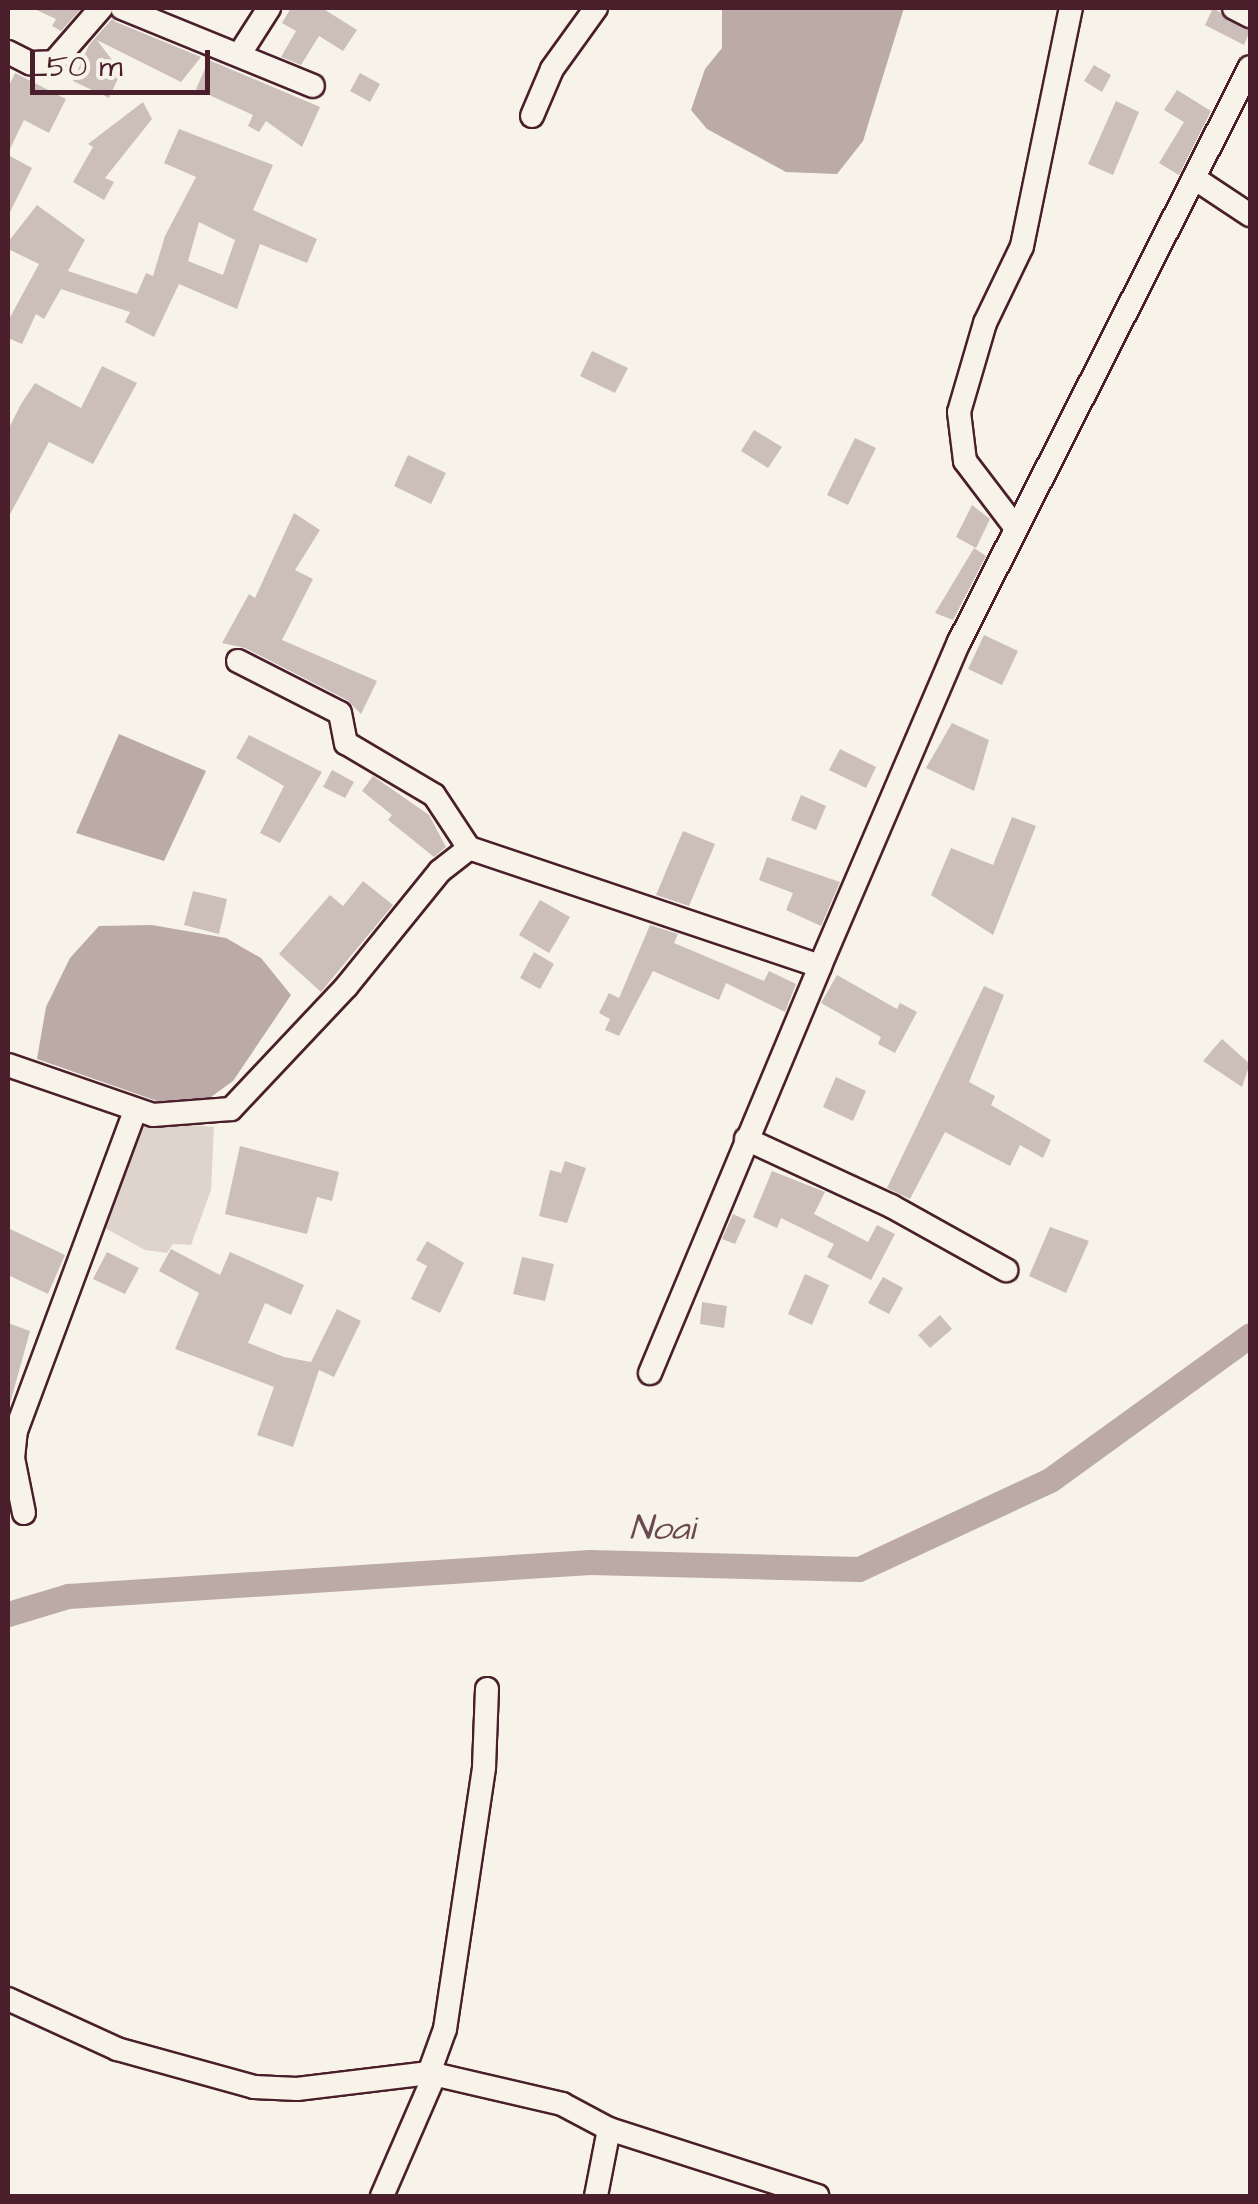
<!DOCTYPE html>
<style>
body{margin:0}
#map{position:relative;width:1258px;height:2204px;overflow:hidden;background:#f7f3e8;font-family:"Architects Daughter",sans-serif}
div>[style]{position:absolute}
.green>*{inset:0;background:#ded4cc}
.water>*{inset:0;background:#bcaaa7}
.canal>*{height:25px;margin:-12.5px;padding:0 12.5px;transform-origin:12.5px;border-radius:12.5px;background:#bcaaa7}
.building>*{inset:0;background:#ccbfb9}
.roads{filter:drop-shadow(2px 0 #4a1f2b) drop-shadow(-2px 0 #4a1f2b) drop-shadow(0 2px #4a1f2b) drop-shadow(0 -2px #4a1f2b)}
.minor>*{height:22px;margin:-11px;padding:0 11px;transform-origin:11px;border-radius:11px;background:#f7f3e8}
span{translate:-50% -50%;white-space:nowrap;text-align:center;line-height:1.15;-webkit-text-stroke:9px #f7f3e8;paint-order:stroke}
.water-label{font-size:35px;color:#6c4950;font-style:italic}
.frame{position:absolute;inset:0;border:10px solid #4a1f2b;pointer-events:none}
.scale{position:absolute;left:30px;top:50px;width:180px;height:45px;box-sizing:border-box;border:5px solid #4a1f2b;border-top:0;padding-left:12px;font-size:30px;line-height:35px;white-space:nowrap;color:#4a1f2b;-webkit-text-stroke:8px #f7f3e8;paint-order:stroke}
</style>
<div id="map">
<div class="green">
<i style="clip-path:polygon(143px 1120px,214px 1127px,211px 1190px,191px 1245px,173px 1244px,167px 1253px,145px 1250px,105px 1228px,95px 1243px)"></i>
</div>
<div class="water">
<i style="clip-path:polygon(722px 8px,904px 8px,863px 141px,837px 174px,786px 172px,707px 129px,691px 110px,705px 69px,722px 48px)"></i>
<i style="clip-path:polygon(119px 734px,206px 771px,164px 861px,76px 833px)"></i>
<i style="clip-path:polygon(152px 925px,226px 938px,261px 958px,291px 995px,233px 1081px,204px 1102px,157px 1101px,37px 1059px,46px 1007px,70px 958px,99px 926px)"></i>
</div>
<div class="canal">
<i style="left:8px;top:1614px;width:63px;rotate:-16.7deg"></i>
<i style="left:68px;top:1596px;width:523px;rotate:-3.73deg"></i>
<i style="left:590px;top:1562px;width:269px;rotate:1.5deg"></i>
<i style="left:859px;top:1569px;width:211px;rotate:-25deg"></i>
<i style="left:1050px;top:1480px;width:247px;rotate:-35.9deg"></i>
</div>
<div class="building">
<i style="clip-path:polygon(32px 8px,82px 8px,61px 31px,52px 26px,56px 19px)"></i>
<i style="clip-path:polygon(291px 8px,322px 8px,357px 30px,343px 51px,319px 36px,301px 65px,281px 57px,296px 31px,282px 23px)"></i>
<i style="clip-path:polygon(1213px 8px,1250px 31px,1244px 45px,1205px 25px)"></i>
<i style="clip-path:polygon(112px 19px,116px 22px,201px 57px,181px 82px,97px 40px,121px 72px,109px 98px,73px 81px,89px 45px)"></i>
<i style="clip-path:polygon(209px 60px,320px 107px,302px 147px,266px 121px,259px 132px,248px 126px,253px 115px,196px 89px)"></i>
<i style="clip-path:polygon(1094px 65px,1111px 75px,1102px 92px,1084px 81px)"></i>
<i style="clip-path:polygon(15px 73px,66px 99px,49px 133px,24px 120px,8px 153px,8px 88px)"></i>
<i style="clip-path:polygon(360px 73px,380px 84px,370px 102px,350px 91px)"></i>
<i style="clip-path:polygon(1177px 90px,1211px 111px,1179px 175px,1159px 163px,1184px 122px,1164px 110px)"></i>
<i style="clip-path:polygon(1116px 101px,1139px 112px,1113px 175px,1088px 164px)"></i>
<i style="clip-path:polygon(143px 102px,152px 119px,105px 178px,114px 182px,104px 200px,73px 182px,93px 147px,88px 144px)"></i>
<i style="clip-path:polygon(evenodd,179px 129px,273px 165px,253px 210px,317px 239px,307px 263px,260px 244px,237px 309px,179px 284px,154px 337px,125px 322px,130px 312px,61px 289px,44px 319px,36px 314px,22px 344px,8px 338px,8px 321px,39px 264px,8px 249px,8px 242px,37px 205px,85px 240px,68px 271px,137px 294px,146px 273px,153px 276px,165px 236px,196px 177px,164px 163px,179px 129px,199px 222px,235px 240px,223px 275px,188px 261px,199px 222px)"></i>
<i style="clip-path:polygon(8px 155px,32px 168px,8px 216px)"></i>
<i style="clip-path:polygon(592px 351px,628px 368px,615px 393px,580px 376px)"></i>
<i style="clip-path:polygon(102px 366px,137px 383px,93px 464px,49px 442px,8px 518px,8px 430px,21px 404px,35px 383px,81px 408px)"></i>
<i style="clip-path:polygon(754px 430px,782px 447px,768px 468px,741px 451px)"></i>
<i style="clip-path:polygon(855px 438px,876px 448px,848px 505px,827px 495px)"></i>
<i style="clip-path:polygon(408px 455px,446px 473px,431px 504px,394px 486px)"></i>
<i style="clip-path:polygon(972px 505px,990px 519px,976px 548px,956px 537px)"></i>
<i style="clip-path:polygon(294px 513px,320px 530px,295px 570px,313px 579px,282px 640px,377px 681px,361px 714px,347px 700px,245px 648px,222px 643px,249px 594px,255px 598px)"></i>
<i style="clip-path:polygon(974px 548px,986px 556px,953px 620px,935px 613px)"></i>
<i style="clip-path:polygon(984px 635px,1018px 651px,1002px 685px,968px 669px)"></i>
<i style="clip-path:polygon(952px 723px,989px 740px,974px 791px,926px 768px)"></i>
<i style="clip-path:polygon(249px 735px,322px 772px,280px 843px,260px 833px,284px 786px,236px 758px)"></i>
<i style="clip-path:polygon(840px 749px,876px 767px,866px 788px,829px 770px)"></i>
<i style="clip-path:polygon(332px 770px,354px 782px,345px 798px,323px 787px)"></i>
<i style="clip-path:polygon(373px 776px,429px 815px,446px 847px,434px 857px,388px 820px,392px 815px,362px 791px)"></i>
<i style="clip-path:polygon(801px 795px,826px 806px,816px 830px,791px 820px)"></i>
<i style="clip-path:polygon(1012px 817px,1036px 826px,993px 935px,931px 895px,951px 848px,993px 865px)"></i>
<i style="clip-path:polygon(683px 831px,715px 844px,689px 906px,656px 895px)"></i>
<i style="clip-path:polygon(767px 857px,840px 882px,821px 926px,786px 910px,793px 893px,759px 880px)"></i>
<i style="clip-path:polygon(363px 881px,393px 905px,321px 992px,279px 954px,330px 895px,343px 906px)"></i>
<i style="clip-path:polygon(193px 891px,227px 899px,219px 934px,184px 925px)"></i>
<i style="clip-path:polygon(540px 900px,570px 917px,549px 953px,519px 935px)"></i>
<i style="clip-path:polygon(650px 925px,678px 934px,674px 943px,764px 981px,769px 971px,796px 984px,785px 1012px,726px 983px,719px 1000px,653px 971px,619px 1036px,605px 1030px,610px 1019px,599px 1013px,609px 993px,619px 998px)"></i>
<i style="clip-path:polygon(534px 952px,554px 964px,540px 989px,520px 978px)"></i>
<i style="clip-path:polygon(837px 975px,897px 1009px,900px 1003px,917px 1012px,895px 1053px,878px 1044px,881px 1037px,821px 1003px)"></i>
<i style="clip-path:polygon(984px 986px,1004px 995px,969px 1082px,995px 1096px,991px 1105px,1051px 1140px,1043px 1158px,1020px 1145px,1010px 1166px,945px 1132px,910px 1199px,887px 1188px)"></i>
<i style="clip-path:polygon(1222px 1039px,1250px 1064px,1242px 1087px,1203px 1061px)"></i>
<i style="clip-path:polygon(836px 1077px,866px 1091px,853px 1121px,823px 1107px)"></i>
<i style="clip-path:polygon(240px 1146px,339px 1172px,332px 1201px,317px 1197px,307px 1234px,225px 1214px)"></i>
<i style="clip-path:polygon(565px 1161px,586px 1168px,567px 1223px,539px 1216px,550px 1170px,561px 1173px)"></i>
<i style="clip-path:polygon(772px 1171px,825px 1192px,814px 1214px,868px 1242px,877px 1225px,895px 1234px,871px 1280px,827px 1257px,834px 1244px,781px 1218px,777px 1228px,753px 1217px)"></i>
<i style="clip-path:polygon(733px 1214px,746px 1220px,735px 1244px,722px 1239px)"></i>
<i style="clip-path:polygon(1050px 1227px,1089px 1241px,1066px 1293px,1029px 1276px)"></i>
<i style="clip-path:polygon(8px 1228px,65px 1255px,48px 1294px,8px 1275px)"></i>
<i style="clip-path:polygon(427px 1241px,464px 1263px,440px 1313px,411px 1299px,427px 1266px,416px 1260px)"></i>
<i style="clip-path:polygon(171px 1249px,220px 1275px,230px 1252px,304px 1285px,291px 1315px,265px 1303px,248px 1343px,284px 1357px,311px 1362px,337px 1309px,361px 1321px,334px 1377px,319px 1370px,293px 1447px,257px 1435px,274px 1387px,175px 1349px,199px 1293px,159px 1271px)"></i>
<i style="clip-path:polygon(107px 1252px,139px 1268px,125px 1294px,93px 1279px)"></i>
<i style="clip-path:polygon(522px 1257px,554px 1264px,545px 1301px,513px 1294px)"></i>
<i style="clip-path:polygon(805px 1274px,829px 1285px,812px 1325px,788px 1314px)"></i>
<i style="clip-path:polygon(883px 1277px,903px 1288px,889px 1314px,868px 1303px)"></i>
<i style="clip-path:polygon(702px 1302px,727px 1306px,724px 1328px,700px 1324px)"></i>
<i style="clip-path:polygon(940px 1315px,952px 1329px,930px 1348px,918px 1335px)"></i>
<i style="clip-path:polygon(8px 1323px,30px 1331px,8px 1411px)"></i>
</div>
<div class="roads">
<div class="minor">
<i style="left:122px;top:8px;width:206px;rotate:22.2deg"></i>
<i style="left:1234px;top:8px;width:18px;rotate:27deg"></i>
<i style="left:8px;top:52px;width:25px;rotate:27deg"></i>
<i style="left:30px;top:63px;width:24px;rotate:-2deg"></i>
<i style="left:54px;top:62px;width:72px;rotate:-49deg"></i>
<i style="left:239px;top:55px;width:56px;rotate:-57.4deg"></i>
<i style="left:532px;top:116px;width:51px;rotate:-66.9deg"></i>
<i style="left:552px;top:69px;width:75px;rotate:-54.2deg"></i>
<i style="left:1194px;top:178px;width:67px;rotate:33.5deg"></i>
<i style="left:1016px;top:528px;width:84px;rotate:-127.3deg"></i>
<i style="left:965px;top:461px;width:49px;rotate:-97deg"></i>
<i style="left:959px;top:412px;width:93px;rotate:-73.7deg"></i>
<i style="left:985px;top:323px;width:85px;rotate:-64.3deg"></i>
<i style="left:1022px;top:246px;width:243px;rotate:-78.4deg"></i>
<i style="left:238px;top:661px;width:114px;rotate:27deg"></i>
<i style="left:340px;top:713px;width:31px;rotate:79deg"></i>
<i style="left:346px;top:743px;width:102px;rotate:30.6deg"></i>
<i style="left:434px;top:795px;width:64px;rotate:56.6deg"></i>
<i style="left:8px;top:1065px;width:153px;rotate:19deg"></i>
<i style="left:153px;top:1115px;width:78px;rotate:-4.4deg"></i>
<i style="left:231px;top:1109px;width:168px;rotate:-46.7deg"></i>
<i style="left:346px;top:987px;width:149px;rotate:-51deg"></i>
<i style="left:440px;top:871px;width:37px;rotate:-38deg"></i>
<i style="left:469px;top:848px;width:370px;rotate:18.6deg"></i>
<i style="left:820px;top:966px;width:353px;rotate:-66.8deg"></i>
<i style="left:959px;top:642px;width:644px;rotate:-63.16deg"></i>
<i style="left:746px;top:1139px;width:160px;rotate:24.8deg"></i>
<i style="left:891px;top:1206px;width:132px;rotate:29.1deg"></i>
<i style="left:650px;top:1373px;width:441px;rotate:-67.3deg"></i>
<i style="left:24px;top:1513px;width:56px;rotate:-101.3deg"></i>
<i style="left:13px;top:1458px;width:27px;rotate:-84deg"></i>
<i style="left:16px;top:1431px;width:341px;rotate:-69.6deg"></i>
<i style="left:8px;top:1999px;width:120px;rotate:24.6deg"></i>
<i style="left:117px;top:2049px;width:142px;rotate:15.5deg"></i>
<i style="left:254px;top:2087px;width:43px;rotate:2.7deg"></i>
<i style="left:297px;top:2089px;width:133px;rotate:-6.9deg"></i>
<i style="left:429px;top:2073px;width:137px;rotate:13.1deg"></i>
<i style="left:562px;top:2104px;width:53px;rotate:28deg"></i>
<i style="left:609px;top:2129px;width:68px;rotate:101deg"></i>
<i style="left:429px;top:2073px;width:47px;rotate:-70deg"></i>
<i style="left:445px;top:2029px;width:265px;rotate:-81.5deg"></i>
<i style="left:484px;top:1767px;width:78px;rotate:-87.8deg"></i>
<i style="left:609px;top:2129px;width:219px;rotate:17.8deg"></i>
<i style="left:382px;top:2196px;width:133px;rotate:-66.5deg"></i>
</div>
</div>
<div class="water-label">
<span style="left:662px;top:1529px;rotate:1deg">Noai</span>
</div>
<div class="frame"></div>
<div class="scale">50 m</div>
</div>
